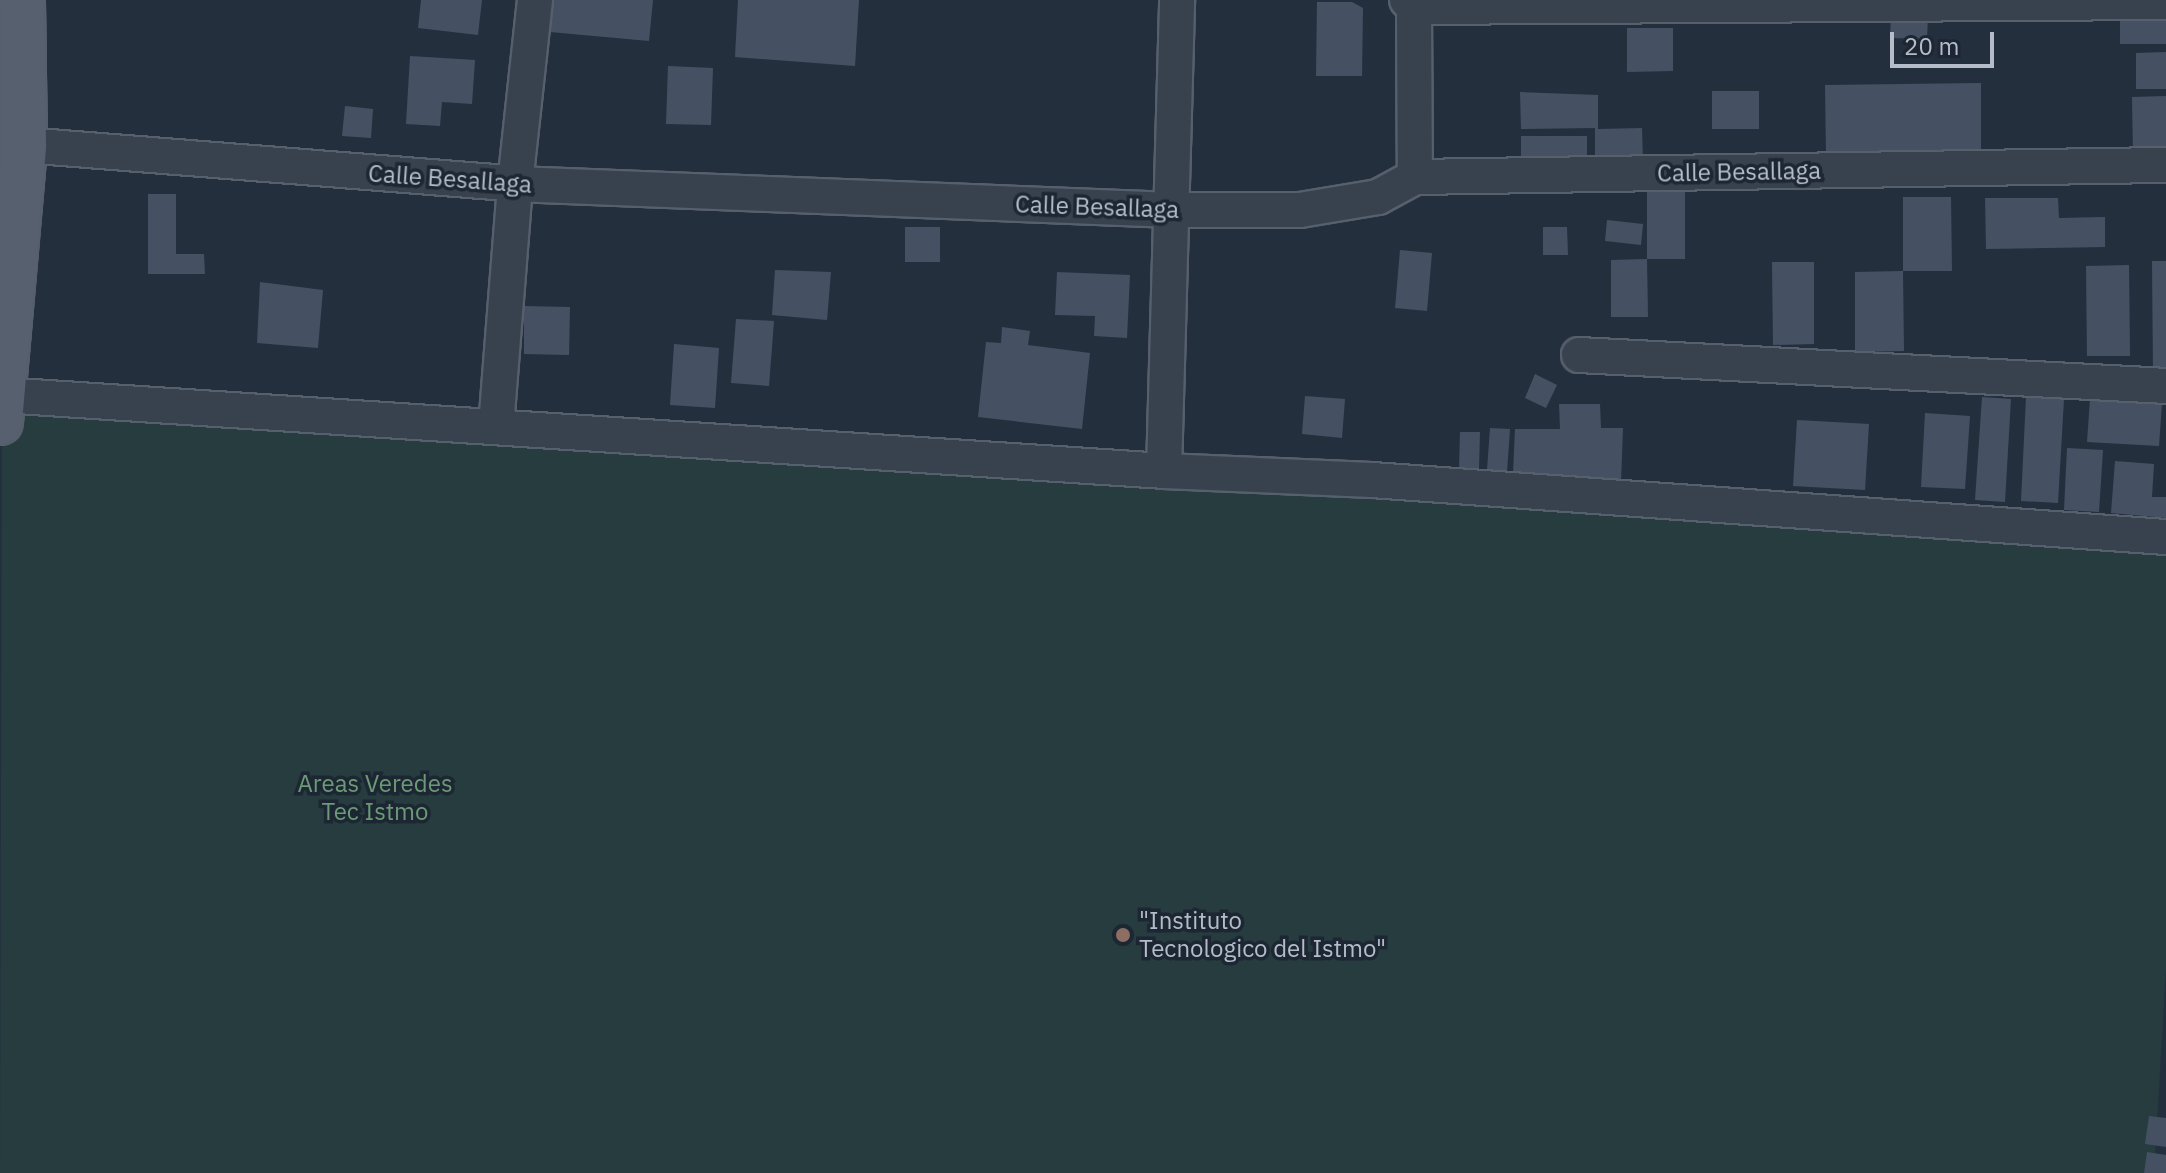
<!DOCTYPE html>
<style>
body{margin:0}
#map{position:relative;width:2166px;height:1173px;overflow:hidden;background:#242f3e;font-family:"IBM Plex Sans",sans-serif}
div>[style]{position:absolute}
.green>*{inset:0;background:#263c3f}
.building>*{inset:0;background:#455162}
.roads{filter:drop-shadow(2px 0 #565f6c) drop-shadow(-2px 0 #565f6c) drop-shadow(0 2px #565f6c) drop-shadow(0 -2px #565f6c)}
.street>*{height:34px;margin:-17px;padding:0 17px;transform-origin:17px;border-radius:17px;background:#38414e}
.primary>*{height:44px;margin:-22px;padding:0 22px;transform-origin:22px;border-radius:22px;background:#56606e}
.dots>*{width:22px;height:22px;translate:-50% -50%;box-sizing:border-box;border:4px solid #1d2633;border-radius:50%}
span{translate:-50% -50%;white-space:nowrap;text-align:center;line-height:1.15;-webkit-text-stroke:7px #1d2633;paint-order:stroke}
.street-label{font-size:24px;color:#b4bcc9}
.park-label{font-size:24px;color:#6b9a76}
.poi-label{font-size:24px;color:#b4bcc9}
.left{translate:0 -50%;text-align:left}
.scale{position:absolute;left:1890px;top:32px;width:104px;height:36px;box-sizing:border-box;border:4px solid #b4bcc9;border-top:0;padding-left:10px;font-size:24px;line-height:28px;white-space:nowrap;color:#b4bcc9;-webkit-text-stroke:6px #1d2633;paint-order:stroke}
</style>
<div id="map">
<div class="green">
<i style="clip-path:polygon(2px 395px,2166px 551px,2166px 969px,2154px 1173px,0 1173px)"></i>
</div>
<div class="building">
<i style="clip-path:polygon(421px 0,482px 0,478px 35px,418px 28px)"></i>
<i style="clip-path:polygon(553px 0,653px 0,649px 41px,550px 32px)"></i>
<i style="clip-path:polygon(738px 0,859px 0,855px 66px,735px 57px)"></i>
<i style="clip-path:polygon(1317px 2px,1352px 2px,1363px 8px,1362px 76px,1316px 76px)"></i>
<i style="clip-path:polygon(1891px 14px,1928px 16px,1927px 39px,1890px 38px)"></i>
<i style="clip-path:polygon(2166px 14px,2166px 44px,2120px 44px,2120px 15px)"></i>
<i style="clip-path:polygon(1627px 28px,1673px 28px,1673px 71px,1627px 72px)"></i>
<i style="clip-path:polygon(2166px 52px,2166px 89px,2136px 89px,2136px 53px)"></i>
<i style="clip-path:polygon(410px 56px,475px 60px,472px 104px,442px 102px,440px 126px,406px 124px)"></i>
<i style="clip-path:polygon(668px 66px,713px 68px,711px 125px,666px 124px)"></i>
<i style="clip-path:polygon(1981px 83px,1981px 153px,1826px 154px,1825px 85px)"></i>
<i style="clip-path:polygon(1712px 91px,1759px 91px,1759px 129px,1712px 129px)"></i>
<i style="clip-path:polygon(1520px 92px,1598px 95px,1598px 129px,1642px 128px,1643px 163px,1595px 163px,1595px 128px,1521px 129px)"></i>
<i style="clip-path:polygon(2166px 96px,2166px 156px,2133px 157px,2132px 97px)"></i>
<i style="clip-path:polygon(345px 106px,373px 109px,371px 138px,342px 136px)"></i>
<i style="clip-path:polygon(1521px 136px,1587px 136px,1587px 163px,1521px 163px)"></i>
<i style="clip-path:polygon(1685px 188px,1685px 259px,1647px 259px,1647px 189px)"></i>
<i style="clip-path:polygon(148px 194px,176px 194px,176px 254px,204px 254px,205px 274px,148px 274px)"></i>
<i style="clip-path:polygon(1903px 197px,1951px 197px,1952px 271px,1903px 271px,1904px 351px,1855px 352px,1855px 272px,1903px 271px)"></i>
<i style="clip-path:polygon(1985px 198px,2058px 198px,2059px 218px,2105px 217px,2105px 247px,1986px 249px)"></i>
<i style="clip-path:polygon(1607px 220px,1643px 224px,1641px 245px,1605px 241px)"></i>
<i style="clip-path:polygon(905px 227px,940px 227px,940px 262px,905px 262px)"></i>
<i style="clip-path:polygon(1543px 227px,1567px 227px,1568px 255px,1543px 255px)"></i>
<i style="clip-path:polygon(1400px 250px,1432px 253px,1427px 311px,1395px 308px)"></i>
<i style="clip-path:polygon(1647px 259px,1648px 317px,1611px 317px,1611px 260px)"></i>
<i style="clip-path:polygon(2152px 261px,2166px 261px,2166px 372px,2153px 372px)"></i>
<i style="clip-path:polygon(1772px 262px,1814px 262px,1814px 344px,1773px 345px)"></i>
<i style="clip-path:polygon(2129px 265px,2130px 356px,2087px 356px,2086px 266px)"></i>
<i style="clip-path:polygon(775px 270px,831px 272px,827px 320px,772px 315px)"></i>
<i style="clip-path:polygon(1057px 272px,1130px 275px,1127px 338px,1094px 336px,1095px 316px,1055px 315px)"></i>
<i style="clip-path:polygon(260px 282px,323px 290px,318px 348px,257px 343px)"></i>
<i style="clip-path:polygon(524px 306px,570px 307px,569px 355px,524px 354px)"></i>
<i style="clip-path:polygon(736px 319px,774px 321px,769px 386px,731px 383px)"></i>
<i style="clip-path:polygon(1002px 327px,1030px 331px,1028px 345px,1090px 353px,1082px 429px,978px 417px,986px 342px,1001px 343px)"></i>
<i style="clip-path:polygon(674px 344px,719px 348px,715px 408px,670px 405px)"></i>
<i style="clip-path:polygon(1535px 374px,1557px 385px,1546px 408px,1525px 398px)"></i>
<i style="clip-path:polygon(1305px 396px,1345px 399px,1342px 438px,1302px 434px)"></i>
<i style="clip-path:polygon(1982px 397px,2011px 399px,2005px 502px,1975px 500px)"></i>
<i style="clip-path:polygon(2026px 397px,2064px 399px,2058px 503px,2021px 501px)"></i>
<i style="clip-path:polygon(2090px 399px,2162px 403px,2159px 446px,2087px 442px)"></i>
<i style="clip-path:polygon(1559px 404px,1600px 404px,1601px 428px,1623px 428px,1621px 482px,1513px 473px,1515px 429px,1560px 429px)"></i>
<i style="clip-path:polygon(1925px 413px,1970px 416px,1965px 489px,1921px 487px)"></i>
<i style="clip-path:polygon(1797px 420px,1869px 424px,1865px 490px,1793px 486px)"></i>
<i style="clip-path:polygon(1490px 428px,1510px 429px,1507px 472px,1487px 470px)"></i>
<i style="clip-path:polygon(1460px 432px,1480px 432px,1479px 469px,1459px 468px)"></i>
<i style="clip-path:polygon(2067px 448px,2103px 450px,2099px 512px,2064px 510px)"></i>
<i style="clip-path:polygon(2115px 461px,2154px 464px,2152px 497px,2166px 497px,2166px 518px,2111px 513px)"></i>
<i style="clip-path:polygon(2149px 1116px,2166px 1118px,2166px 1147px,2145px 1144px)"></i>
<i style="clip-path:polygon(2147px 1152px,2166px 1155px,2166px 1173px,2144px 1173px)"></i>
</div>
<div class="roads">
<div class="street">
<i style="left:1407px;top:0;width:10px;rotate:45deg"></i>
<i style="left:1414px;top:7px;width:170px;rotate:89.7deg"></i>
<i style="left:1414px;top:7px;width:752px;rotate:-0.38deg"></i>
<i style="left:24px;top:145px;width:493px;rotate:4.5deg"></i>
<i style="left:515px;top:184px;width:658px;rotate:2.27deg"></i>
<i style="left:1172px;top:210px;width:128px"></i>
<i style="left:1300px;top:210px;width:79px;rotate:-9.5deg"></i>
<i style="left:1378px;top:197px;width:42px;rotate:-28.4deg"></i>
<i style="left:1415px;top:177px;width:751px;rotate:-0.92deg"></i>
<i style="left:1579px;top:355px;width:588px;rotate:3.02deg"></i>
<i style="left:2px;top:395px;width:1164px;rotate:3.74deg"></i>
<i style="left:1164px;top:471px;width:208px;rotate:2.5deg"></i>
<i style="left:1372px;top:480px;width:796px;rotate:4.11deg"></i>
<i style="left:496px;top:427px;width:244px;rotate:-85.5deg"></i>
<i style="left:515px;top:184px;width:185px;rotate:-83.8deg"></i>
<i style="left:1164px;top:471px;width:471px;rotate:-88.4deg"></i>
</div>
<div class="primary">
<i style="left:0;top:422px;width:278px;rotate:-85deg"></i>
<i style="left:24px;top:145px;width:145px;rotate:-90.8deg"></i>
</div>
</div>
<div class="dots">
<i style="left:1123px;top:935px;background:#8d6e63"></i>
</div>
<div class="street-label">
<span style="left:1739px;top:172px;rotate:-1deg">Calle Besallaga</span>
<span style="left:450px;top:179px;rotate:4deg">Calle Besallaga</span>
<span style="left:1097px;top:207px;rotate:2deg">Calle Besallaga</span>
</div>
<div class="park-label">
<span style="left:375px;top:798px">Areas Veredes<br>Tec Istmo</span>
</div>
<div class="poi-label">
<span class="left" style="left:1139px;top:935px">"Instituto<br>Tecnologico del Istmo"</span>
</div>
<div class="scale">20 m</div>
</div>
